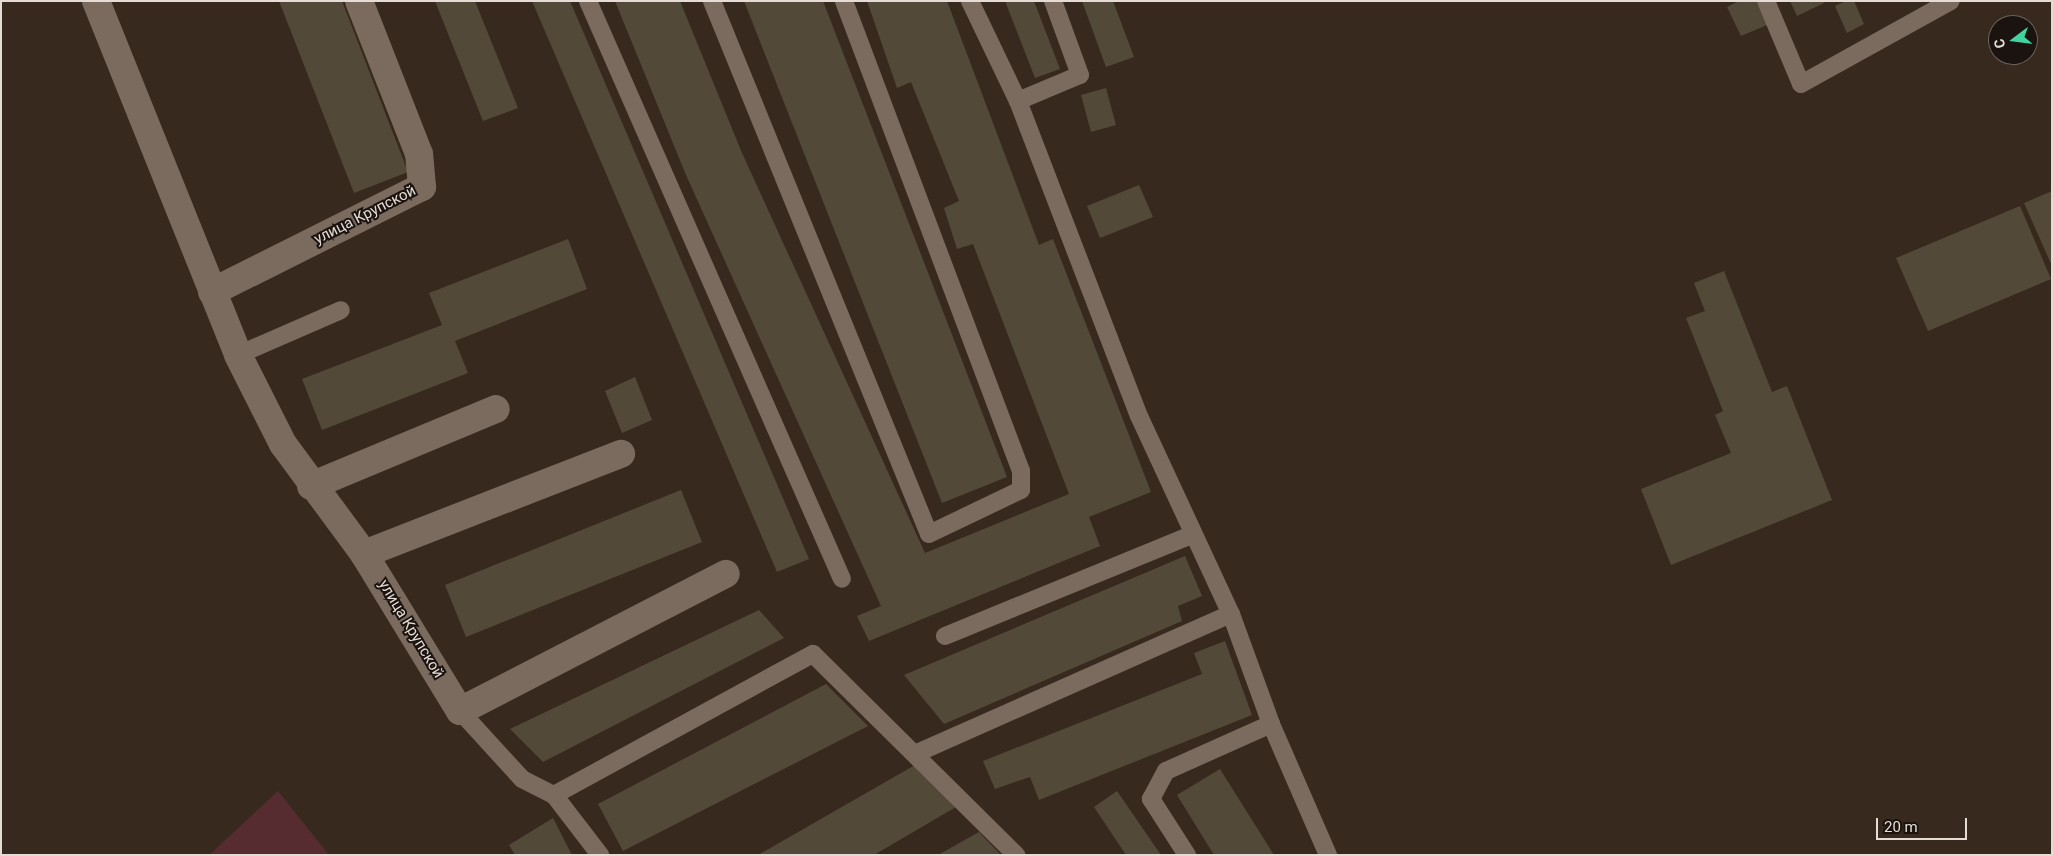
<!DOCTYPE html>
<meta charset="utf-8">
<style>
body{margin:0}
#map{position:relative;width:2053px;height:856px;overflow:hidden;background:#38291e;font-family:Roboto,sans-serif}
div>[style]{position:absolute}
.green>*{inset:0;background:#572c31}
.building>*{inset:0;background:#534939}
.service>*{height:18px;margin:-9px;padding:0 9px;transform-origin:9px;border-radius:9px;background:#7b6a5e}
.minor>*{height:28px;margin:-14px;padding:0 14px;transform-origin:14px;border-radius:14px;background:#7b6a5e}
span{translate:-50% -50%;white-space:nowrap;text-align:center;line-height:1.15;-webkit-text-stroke:4px #1a130f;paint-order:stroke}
.street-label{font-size:15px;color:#e6dcd5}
.frame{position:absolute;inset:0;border:2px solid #e6dcd5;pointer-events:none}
.north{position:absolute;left:1988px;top:15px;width:50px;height:50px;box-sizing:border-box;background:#1a130f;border:1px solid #6c635e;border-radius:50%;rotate:255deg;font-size:14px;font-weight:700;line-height:20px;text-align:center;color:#e6dcd5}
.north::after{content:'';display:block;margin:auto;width:18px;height:22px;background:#40d4a1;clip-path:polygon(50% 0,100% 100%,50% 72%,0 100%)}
.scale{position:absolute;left:1876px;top:818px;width:91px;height:22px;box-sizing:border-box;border:2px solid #e6dcd5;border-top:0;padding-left:6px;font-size:15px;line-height:18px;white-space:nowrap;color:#e6dcd5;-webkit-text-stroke:4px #1a130f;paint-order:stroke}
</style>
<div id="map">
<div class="green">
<i style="clip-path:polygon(278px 791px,329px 855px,209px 855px)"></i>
</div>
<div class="building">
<i style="clip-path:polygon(279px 1px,342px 1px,408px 172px,354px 193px)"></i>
<i style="clip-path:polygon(435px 1px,475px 1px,518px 108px,483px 121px)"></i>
<i style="clip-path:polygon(532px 1px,570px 1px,809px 559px,777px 572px)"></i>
<i style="clip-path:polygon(615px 1px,680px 1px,742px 153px,925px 553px,1069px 494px,973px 244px,957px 249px,944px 208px,959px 201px,911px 82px,897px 88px,867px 1px,947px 1px,1039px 245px,1053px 239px,1151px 492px,1089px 517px,1100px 546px,869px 641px,857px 616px,881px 606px,686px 175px)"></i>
<i style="clip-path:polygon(744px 1px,823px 1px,1007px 477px,942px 503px)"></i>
<i style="clip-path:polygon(1005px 1px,1034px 1px,1060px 69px,1035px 78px)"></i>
<i style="clip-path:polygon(1082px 1px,1113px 1px,1134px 57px,1106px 67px)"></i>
<i style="clip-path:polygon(1739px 1px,1756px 1px,1767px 25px,1741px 36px,1727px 7px)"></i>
<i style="clip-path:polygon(1790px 1px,1823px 1px,1824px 3px,1797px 16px)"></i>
<i style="clip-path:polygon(1846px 1px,1854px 1px,1864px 24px,1847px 33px,1835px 6px)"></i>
<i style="clip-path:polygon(1106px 88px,1116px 125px,1091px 132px,1081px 95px)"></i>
<i style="clip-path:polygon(1139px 185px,1153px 217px,1100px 238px,1087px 206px)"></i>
<i style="clip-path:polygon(2052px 191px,2052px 266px,2024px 203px)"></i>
<i style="clip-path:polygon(2020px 206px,2051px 279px,1928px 331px,1896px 258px)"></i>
<i style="clip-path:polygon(568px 239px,587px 289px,455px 341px,468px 373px,322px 430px,302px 379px,442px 325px,429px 293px)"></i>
<i style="clip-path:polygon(1724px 271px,1772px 392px,1787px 386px,1832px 500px,1671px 565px,1641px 489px,1731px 453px,1715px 415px,1723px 411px,1686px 318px,1705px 311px,1694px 283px)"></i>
<i style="clip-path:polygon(635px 377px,652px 420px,622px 433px,605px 391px)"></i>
<i style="clip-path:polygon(681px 490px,702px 542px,466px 637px,445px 585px)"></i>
<i style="clip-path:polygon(1185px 556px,1202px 596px,1178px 606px,1182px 621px,944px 724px,904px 675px)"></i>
<i style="clip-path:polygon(759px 610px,784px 638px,543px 762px,510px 729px)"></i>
<i style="clip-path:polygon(1225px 641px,1252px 715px,1039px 800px,1030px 777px,995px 789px,983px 761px,1202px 674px,1194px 653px)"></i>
<i style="clip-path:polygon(826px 684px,868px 726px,623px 851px,598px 804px)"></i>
<i style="clip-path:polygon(915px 765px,956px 807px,874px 855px,758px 855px)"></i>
<i style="clip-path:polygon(1220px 769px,1274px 855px,1214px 855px,1177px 795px)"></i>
<i style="clip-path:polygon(1117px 791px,1161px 855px,1126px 855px,1094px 807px)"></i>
<i style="clip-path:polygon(553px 818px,572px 855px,515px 855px,509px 845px)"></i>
<i style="clip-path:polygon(979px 832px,1001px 855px,938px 855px)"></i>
</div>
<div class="service">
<i style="left:588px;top:1px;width:631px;rotate:66.28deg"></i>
<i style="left:712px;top:1px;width:575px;rotate:67.85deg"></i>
<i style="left:929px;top:534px;width:102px;rotate:-25.6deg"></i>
<i style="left:1021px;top:490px;width:19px;rotate:-90deg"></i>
<i style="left:1021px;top:471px;width:502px;rotate:-110.64deg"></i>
<i style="left:970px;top:1px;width:111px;rotate:64.4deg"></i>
<i style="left:1018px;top:101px;width:337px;rotate:69deg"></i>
<i style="left:1139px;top:416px;width:218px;rotate:65.1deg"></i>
<i style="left:1231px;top:614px;width:117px;rotate:70deg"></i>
<i style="left:1271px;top:724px;width:143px;rotate:66.5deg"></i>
<i style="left:1766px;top:1px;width:90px;rotate:67.1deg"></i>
<i style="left:1801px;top:84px;width:171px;rotate:-29deg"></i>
<i style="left:1018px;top:101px;width:67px;rotate:-22.8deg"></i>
<i style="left:1080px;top:75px;width:79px;rotate:-110deg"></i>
<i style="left:238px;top:355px;width:112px;rotate:-23.6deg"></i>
<i style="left:945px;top:636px;width:266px;rotate:-22.3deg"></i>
<i style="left:460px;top:711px;width:92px;rotate:47.6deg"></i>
<i style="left:522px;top:779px;width:36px;rotate:27deg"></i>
<i style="left:554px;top:795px;width:76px;rotate:52.5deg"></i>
<i style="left:917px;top:753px;width:343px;rotate:-23.9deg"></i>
<i style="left:554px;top:795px;width:295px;rotate:-28.6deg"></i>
<i style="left:813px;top:654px;width:286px;rotate:44.7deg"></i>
<i style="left:1187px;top:855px;width:67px;rotate:-122.7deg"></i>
<i style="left:1151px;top:799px;width:32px;rotate:-62deg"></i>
<i style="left:1166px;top:771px;width:115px;rotate:-24.1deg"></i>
</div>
<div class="minor">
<i style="left:96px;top:1px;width:381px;rotate:68.1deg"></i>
<i style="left:238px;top:355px;width:100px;rotate:63.2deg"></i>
<i style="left:283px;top:444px;width:137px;rotate:53.6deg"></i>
<i style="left:364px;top:554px;width:184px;rotate:58.6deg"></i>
<i style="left:460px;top:711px;width:299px;rotate:-27.3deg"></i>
<i style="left:212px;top:292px;width:235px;rotate:-26.6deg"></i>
<i style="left:422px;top:187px;width:33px;rotate:-95deg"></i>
<i style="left:419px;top:154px;width:164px;rotate:-111.4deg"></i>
<i style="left:311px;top:486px;width:200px;rotate:-22.6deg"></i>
<i style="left:364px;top:554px;width:276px;rotate:-21.3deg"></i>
</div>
<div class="street-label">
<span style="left:365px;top:215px;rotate:-27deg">улица Крупской</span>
<span style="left:411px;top:629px;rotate:59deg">улица Крупской</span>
</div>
<div class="frame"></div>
<div class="north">С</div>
<div class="scale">20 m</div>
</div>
